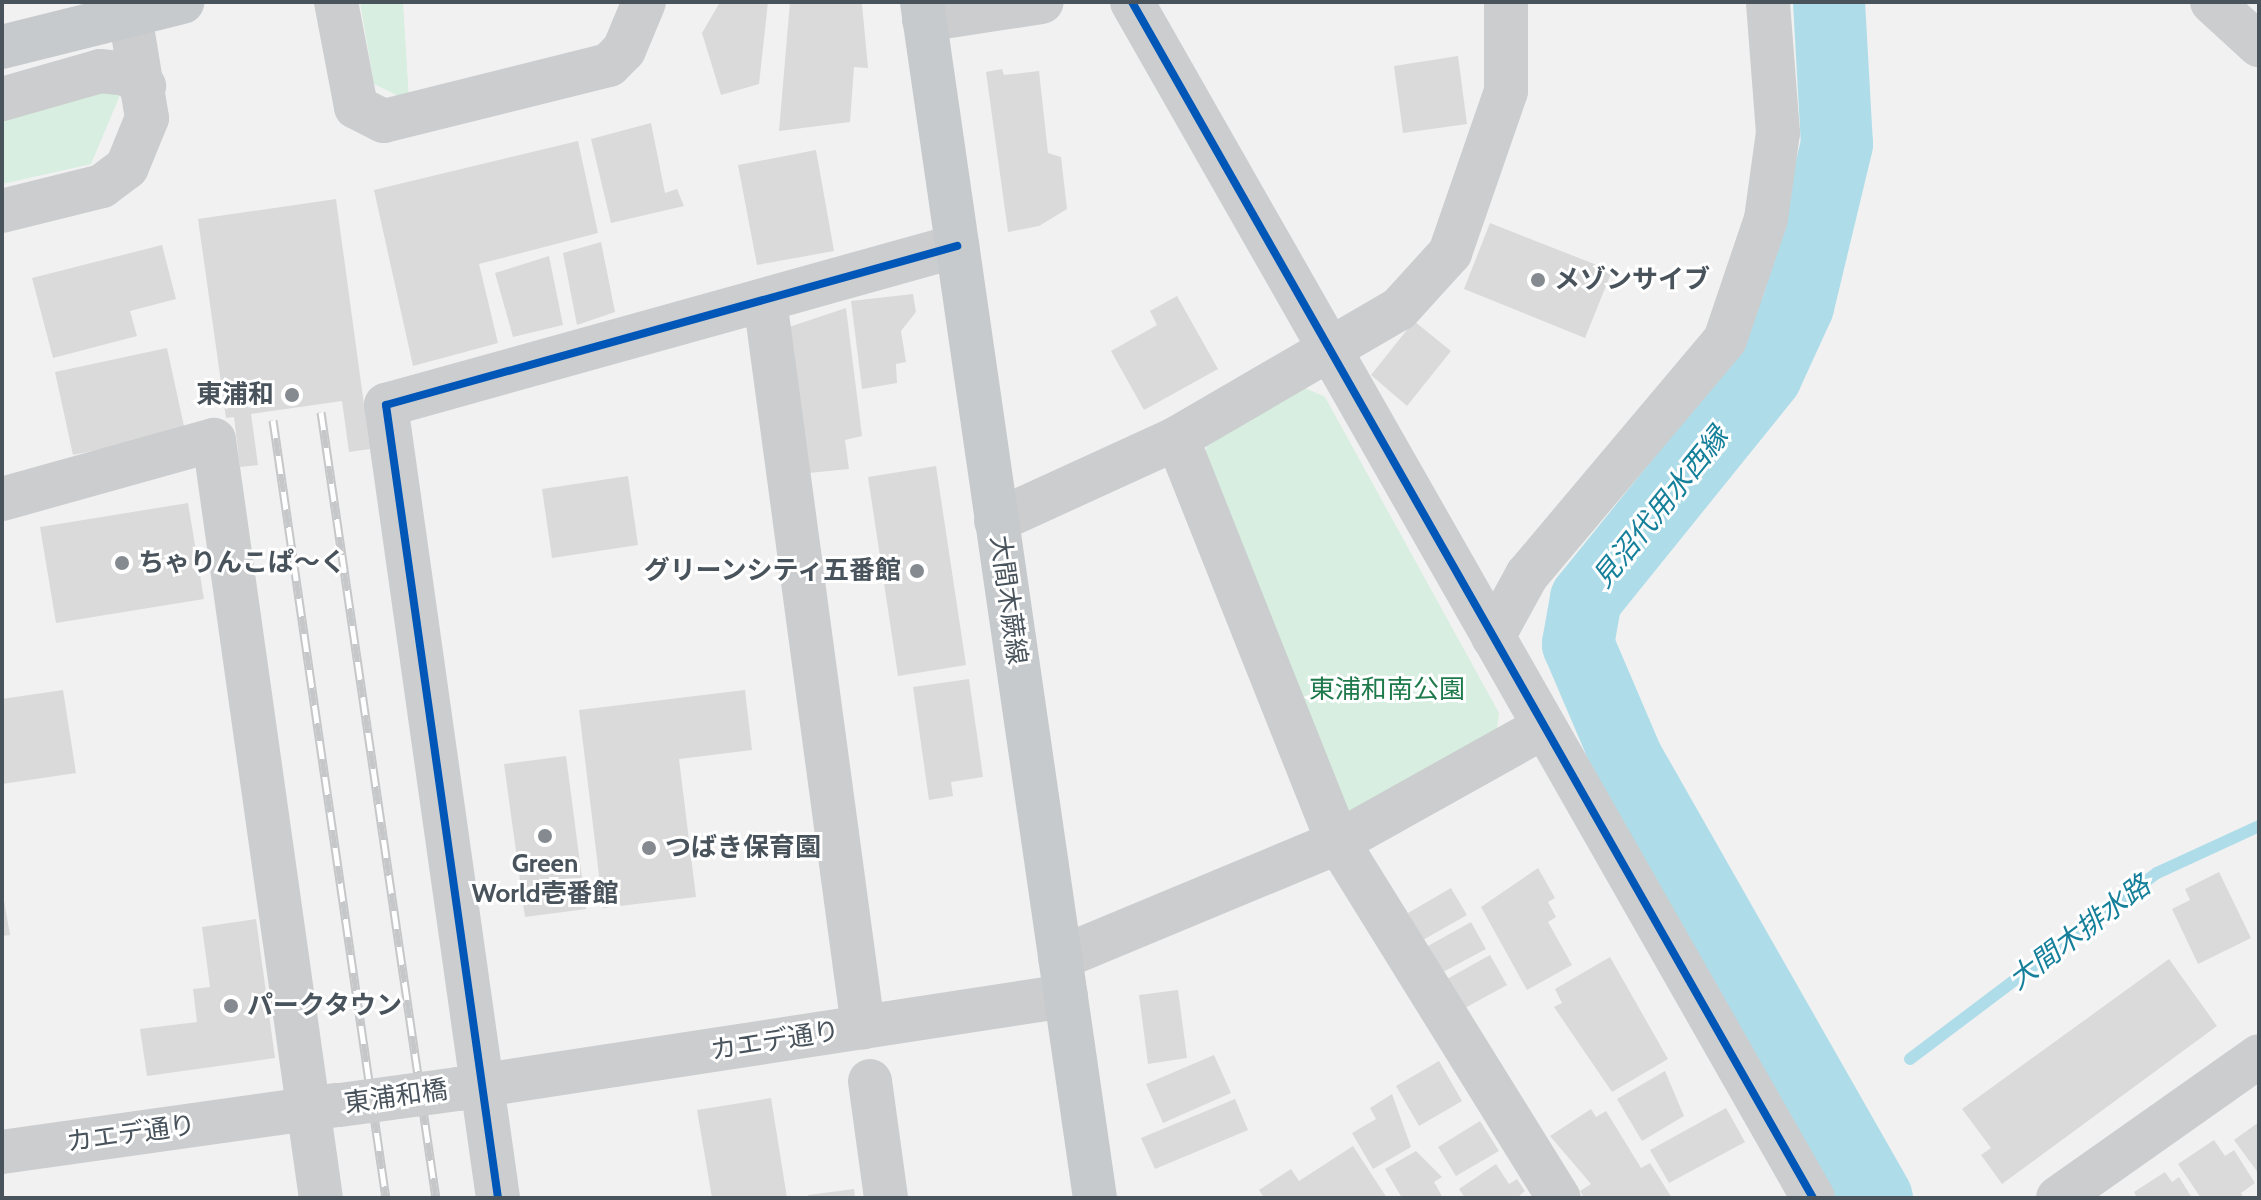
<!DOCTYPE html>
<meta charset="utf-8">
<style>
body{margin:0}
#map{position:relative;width:2261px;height:1200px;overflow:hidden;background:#f1f1f1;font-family:Cabin,"Noto Sans JP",sans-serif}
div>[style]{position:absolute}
.green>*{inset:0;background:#d7eee0}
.stream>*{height:12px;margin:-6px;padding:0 6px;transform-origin:6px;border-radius:6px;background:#aedde9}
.river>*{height:72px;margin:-36px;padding:0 36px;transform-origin:36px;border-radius:36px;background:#aedde9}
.building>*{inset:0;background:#dadadb}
.minor>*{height:44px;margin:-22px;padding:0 22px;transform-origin:22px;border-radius:22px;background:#cbcdcf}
.major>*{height:44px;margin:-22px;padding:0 22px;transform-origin:22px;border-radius:22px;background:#c7cacc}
.rail>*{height:9px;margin-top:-4.5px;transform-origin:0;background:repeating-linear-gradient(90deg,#fff 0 18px,#c6c7c9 0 36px);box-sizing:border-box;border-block:2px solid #c6c7c9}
.minor-bridge>*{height:44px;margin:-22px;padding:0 22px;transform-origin:22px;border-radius:22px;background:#cbcdcf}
.cycleway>*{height:8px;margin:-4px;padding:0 4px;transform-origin:4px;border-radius:4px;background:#0057b8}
.dots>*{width:22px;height:22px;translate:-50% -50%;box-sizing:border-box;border:4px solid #fff;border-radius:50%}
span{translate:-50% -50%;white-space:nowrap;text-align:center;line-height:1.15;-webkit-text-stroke:6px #fff;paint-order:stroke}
.poi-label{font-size:26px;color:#49535c;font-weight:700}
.left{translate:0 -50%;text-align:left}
.right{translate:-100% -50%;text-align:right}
.street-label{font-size:26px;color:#49535c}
.park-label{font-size:26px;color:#1e794b}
.water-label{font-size:28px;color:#16809b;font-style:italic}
.frame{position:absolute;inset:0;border:4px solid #49535c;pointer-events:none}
</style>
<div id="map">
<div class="green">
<i style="clip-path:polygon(360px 2px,403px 2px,409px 101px,374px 84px)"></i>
<i style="clip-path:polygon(123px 88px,91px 164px,2px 184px,2px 110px)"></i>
<i style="clip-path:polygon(1305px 388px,1325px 397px,1499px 713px,1497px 729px,1354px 812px,1339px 807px,1204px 461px,1207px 444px)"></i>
</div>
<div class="stream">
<i style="left:1910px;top:1059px;width:309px;rotate:-37deg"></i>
<i style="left:2157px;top:873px;width:112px;rotate:-24.7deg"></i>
</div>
<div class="river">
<i style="left:1829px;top:2px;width:142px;rotate:86.8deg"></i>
<i style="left:1837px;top:144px;width:167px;rotate:103.5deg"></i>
<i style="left:1798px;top:306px;width:77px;rotate:114.6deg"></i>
<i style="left:1766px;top:376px;width:287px;rotate:128.9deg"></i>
<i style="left:1586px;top:599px;width:46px;rotate:100.1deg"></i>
<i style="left:1578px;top:644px;width:125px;rotate:66.9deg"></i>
<i style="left:1627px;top:759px;width:505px;rotate:60.34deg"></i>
</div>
<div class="building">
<i style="clip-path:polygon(720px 2px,768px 2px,759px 84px,721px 95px,702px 33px)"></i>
<i style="clip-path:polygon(790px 2px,862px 4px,868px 68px,854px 67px,850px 122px,779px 131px)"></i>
<i style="clip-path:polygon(1458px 56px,1467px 124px,1403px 133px,1394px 66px)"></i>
<i style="clip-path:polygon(1002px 69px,1004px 75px,1039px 71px,1048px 153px,1061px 157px,1067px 209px,1039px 226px,1008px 232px,986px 72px)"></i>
<i style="clip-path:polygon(651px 123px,665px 193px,677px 189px,684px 206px,611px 223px,591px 139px)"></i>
<i style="clip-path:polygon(578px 141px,598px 233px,479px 264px,498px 343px,413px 366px,374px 190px)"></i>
<i style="clip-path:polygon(816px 150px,834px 251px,757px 265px,738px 165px)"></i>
<i style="clip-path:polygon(336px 199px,370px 449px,349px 452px,342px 401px,251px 414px,258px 465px,240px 467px,234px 417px,226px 418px,198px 219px)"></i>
<i style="clip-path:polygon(1490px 223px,1612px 271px,1585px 338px,1464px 289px)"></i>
<i style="clip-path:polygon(601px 242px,615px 312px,577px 325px,563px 253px)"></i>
<i style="clip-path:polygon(162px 245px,176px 299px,130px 311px,137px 336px,53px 358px,32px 278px)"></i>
<i style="clip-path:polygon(549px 256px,563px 325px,513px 337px,495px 273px)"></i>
<i style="clip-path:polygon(913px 294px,916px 312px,901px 331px,906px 362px,896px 364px,897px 383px,862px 389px,851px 301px)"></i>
<i style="clip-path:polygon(1177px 296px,1218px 369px,1144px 410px,1111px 351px,1157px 325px,1150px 311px)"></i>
<i style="clip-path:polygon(846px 308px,862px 436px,845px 440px,849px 469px,809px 473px,789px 327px)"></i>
<i style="clip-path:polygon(1414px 321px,1451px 351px,1407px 406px,1371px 375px)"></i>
<i style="clip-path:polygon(167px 348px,185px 431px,73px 455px,55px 372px)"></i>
<i style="clip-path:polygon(936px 466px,966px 665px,898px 676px,868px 477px)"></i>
<i style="clip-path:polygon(628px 476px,638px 545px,552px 558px,542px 489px)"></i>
<i style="clip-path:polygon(188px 503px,204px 599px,56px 623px,40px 527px)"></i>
<i style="clip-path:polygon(969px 679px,983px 777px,951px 782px,953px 796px,929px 800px,913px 687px)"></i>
<i style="clip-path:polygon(63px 690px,76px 773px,2px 784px,2px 699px)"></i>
<i style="clip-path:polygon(745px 690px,752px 750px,679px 759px,696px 897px,603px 908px,579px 710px)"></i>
<i style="clip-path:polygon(566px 756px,586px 909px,525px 917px,504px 764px)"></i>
<i style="clip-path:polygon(1538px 868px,1555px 898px,1548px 902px,1556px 917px,1548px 922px,1572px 965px,1527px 990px,1481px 907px)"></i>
<i style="clip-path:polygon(2219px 872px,2251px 938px,2198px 964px,2172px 909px,2190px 900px,2185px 889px)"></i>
<i style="clip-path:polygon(1451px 888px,1467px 915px,1423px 940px,1408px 913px)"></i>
<i style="clip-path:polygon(2px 889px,10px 935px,2px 936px)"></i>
<i style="clip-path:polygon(256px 919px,275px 1058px,147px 1076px,140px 1029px,197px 1022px,193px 989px,210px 987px,202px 927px)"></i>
<i style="clip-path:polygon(1471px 922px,1486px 949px,1443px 972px,1428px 946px)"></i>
<i style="clip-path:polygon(1490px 955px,1507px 985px,1463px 1009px,1447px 979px)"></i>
<i style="clip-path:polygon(1610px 957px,1668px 1059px,1612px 1092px,1554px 1007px,1562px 1003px,1555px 989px)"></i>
<i style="clip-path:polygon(2169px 959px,2217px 1026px,2002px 1184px,1981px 1155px,1991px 1148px,1962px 1109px)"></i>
<i style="clip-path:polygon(1178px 990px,1187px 1058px,1148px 1064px,1139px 995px)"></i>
<i style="clip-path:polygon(1214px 1055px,1231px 1093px,1163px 1123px,1146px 1084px)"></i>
<i style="clip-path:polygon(1439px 1061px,1462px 1101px,1419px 1126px,1396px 1086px)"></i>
<i style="clip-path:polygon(1665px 1071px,1684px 1116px,1642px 1141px,1617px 1099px)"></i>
<i style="clip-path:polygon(1392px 1094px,1411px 1147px,1373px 1169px,1352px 1133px,1376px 1119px,1370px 1108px)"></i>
<i style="clip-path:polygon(771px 1098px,787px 1198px,712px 1198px,697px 1110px)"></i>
<i style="clip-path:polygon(1235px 1099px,1248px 1130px,1155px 1169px,1141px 1138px)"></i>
<i style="clip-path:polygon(1726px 1108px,1745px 1142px,1669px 1183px,1650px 1150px)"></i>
<i style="clip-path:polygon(1591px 1109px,1596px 1117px,1606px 1111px,1641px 1168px,1650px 1163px,1672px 1198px,1584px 1198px,1580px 1191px,1591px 1184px,1550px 1136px)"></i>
<i style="clip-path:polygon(1480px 1121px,1499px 1151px,1456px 1176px,1438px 1147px)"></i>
<i style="clip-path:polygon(2259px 1122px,2259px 1174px,2234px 1140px)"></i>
<i style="clip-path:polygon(2214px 1140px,2225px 1156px,2234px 1150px,2255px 1183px,2241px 1193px,2244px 1198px,2201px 1198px,2178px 1164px)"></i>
<i style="clip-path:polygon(1353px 1146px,1387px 1198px,1264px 1198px,1259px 1190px,1291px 1169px,1299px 1181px)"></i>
<i style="clip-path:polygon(1416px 1151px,1442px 1177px,1434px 1182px,1443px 1198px,1402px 1198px,1385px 1169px)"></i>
<i style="clip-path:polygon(1496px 1164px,1509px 1184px,1517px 1179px,1525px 1191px,1517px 1198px,1465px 1198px,1459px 1189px)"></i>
<i style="clip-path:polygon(2165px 1172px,2172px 1182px,2179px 1177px,2192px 1198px,2137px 1198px,2134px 1192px)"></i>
<i style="clip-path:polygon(854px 1189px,855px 1198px,808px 1198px,808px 1195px)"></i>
</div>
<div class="minor">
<i style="left:336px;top:2px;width:107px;rotate:79.2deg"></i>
<i style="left:356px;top:107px;width:31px;rotate:27deg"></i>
<i style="left:384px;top:121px;width:232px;rotate:-14deg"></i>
<i style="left:609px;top:65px;width:21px;rotate:-45deg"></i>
<i style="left:624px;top:50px;width:52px;rotate:-67.4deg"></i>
<i style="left:1132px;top:2px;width:1376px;rotate:60.34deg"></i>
<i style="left:2212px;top:2px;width:64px;rotate:42.5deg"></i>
<i style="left:924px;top:20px;width:119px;rotate:-8.7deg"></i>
<i style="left:2px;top:99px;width:102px;rotate:-15.9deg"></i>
<i style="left:100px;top:71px;width:27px;rotate:6deg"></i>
<i style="left:127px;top:74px;width:21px;rotate:35deg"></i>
<i style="left:2px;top:211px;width:103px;rotate:-14deg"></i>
<i style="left:102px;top:186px;width:31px;rotate:-37deg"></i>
<i style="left:127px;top:167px;width:53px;rotate:-67.8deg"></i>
<i style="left:147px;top:118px;width:104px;rotate:-99.4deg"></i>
<i style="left:765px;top:300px;width:734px;rotate:82.32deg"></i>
<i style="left:1177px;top:438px;width:435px;rotate:68.3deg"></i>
<i style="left:1338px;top:842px;width:419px;rotate:58.2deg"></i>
<i style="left:2px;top:499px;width:220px;rotate:-15.6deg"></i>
<i style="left:214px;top:440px;width:766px;rotate:81.97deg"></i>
<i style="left:996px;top:521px;width:199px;rotate:-24.6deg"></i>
<i style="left:1177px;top:438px;width:257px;rotate:-30.2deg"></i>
<i style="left:1399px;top:309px;width:76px;rotate:-47.7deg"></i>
<i style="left:1450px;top:253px;width:171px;rotate:-70.9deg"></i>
<i style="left:1506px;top:91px;width:89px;rotate:-90deg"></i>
<i style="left:1493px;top:637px;width:71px;rotate:-61.3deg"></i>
<i style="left:1527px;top:575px;width:307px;rotate:-49.9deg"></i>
<i style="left:1725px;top:340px;width:128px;rotate:-71.3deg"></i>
<i style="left:1766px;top:219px;width:87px;rotate:-82.1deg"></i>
<i style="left:1778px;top:133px;width:131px;rotate:-94.4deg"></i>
<i style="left:1060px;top:958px;width:301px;rotate:-22.6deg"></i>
<i style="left:1338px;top:842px;width:236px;rotate:-29.2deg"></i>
<i style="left:870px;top:1081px;width:118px;rotate:82.2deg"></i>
<i style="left:458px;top:1089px;width:615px;rotate:-8.7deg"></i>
<i style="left:2px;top:1152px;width:337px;rotate:-8deg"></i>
<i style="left:498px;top:1198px;width:801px;rotate:-98.04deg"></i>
<i style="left:386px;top:405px;width:593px;rotate:-15.56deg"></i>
<i style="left:2058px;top:1198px;width:246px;rotate:-35.2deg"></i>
</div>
<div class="major">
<i style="left:922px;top:2px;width:1208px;rotate:81.77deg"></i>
<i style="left:2px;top:47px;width:186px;rotate:-14deg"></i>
</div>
<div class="rail">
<i style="left:321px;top:412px;width:794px;rotate:81.68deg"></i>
<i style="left:273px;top:420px;width:786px;rotate:81.74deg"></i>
</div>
<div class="minor-bridge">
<i style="left:340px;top:1105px;width:119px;rotate:-7.7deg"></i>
</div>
<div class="cycleway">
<i style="left:1132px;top:2px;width:1376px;rotate:60.34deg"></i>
<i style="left:498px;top:1198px;width:801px;rotate:-98.04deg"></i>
<i style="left:386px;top:405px;width:593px;rotate:-15.56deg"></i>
</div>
<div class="dots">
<i style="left:1538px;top:280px;background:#848a90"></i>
<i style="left:292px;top:395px;background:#848a90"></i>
<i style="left:122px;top:563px;background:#848a90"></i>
<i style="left:917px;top:571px;background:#848a90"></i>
<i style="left:545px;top:836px;background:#848a90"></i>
<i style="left:649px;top:848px;background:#848a90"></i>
<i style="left:231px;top:1006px;background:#848a90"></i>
</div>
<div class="poi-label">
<span class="left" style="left:1554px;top:280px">メゾンサイブ</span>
<span class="right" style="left:274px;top:395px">東浦和</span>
<span class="left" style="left:138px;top:563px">ちゃりんこぱ～く</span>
<span class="right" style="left:901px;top:571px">グリーンシティ五番館</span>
<span class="left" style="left:665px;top:848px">つばき保育園</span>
<span style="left:545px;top:879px">Green<br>World壱番館</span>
<span class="left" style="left:247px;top:1006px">パークタウン</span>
</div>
<div class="street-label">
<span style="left:1008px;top:600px;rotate:82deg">大間木蕨線</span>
<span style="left:775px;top:1041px;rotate:-9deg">カエデ通り</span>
<span style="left:396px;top:1097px;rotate:-8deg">東浦和橋</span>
<span style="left:131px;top:1134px;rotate:-8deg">カエデ通り</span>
</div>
<div class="park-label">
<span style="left:1387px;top:690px">東浦和南公園</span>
</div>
<div class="water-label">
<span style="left:1660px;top:507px;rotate:-51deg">見沼代用水西縁</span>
<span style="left:2079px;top:932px;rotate:-37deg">大間木排水路</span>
</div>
<div class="frame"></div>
</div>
